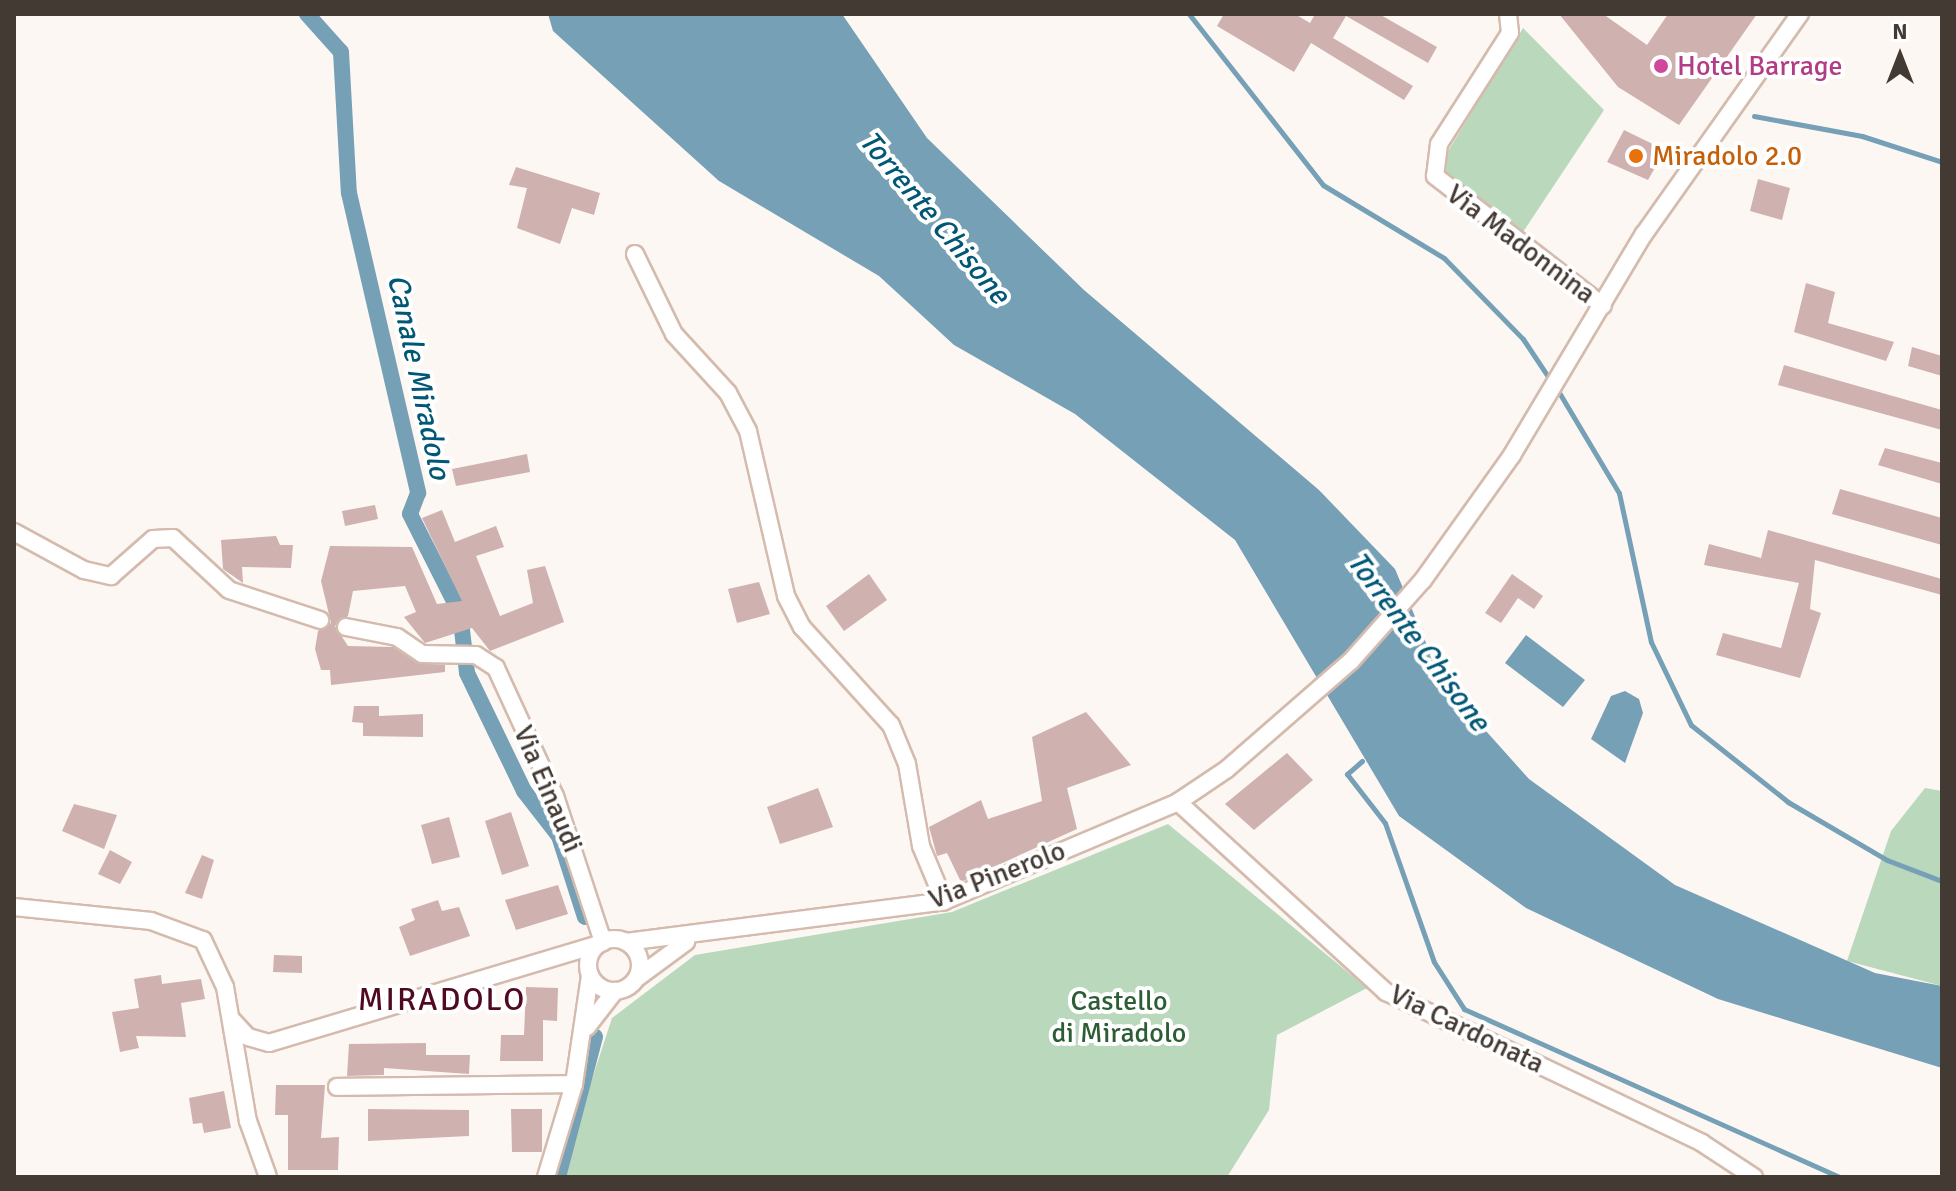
<!DOCTYPE html>
<style>
body{margin:0}
#map{position:relative;width:1956px;height:1191px;overflow:hidden;background:#fdf7f4;font-family:Signika,sans-serif}
div>[style]{position:absolute}
.green>*{inset:0;background:#bad8bc}
.water>*{inset:0;background:#76a0b6}
.stream>*{height:5px;margin:-2.5px;padding:0 2.5px;transform-origin:2.5px;border-radius:2.5px;background:#76a0b6}
.canal>*{height:16px;margin:-8px;padding:0 8px;transform-origin:8px;border-radius:8px;background:#76a0b6}
.building>*{inset:0;background:#cfb1af}
.roads{filter:drop-shadow(2px 0 #d4bbad) drop-shadow(-2px 0 #d4bbad) drop-shadow(0 2px #d4bbad) drop-shadow(0 -2px #d4bbad)}
.minor>*{height:16px;margin:-8px;padding:0 8px;transform-origin:8px;border-radius:8px;background:#fff}
.minor>.ring{margin:-8px;padding:0;box-sizing:content-box;background:none;border:16px solid #fff;border-radius:50%}
.dots>*{width:22px;height:22px;translate:-50% -50%;box-sizing:border-box;border:4px solid #fff;border-radius:50%}
span{translate:-50% -50%;white-space:nowrap;text-align:center;line-height:1.15;-webkit-text-stroke:8px #fff;paint-order:stroke}
.hotel-label{font-size:28px;color:#b23c85}
.left{translate:0 -50%;text-align:left}
.food-label{font-size:28px;color:#c56008}
.street-label{font-size:28px;color:#443a34}
.park-label{font-size:28px;color:#2c5d34}
.water-label{font-size:30px;color:#015775;font-style:italic}
.quarter-label{font-size:32px;color:#4f0a21;letter-spacing:2px}
.frame{position:absolute;inset:0;border:16px solid #443a34;pointer-events:none}
.north{position:absolute;left:1860px;top:16px;width:80px;height:80px;-webkit-text-stroke:6px #fff;paint-order:stroke;rotate:0deg;font-size:22px;font-weight:700;line-height:32px;text-align:center;color:#443a34}
.north::after{content:'';display:block;margin:auto;width:28px;height:36px;background:#443a34;clip-path:polygon(50% 0,100% 100%,50% 72%,0 100%)}
</style>
<div id="map">
<div class="green">
<i style="clip-path:polygon(1523px 28px,1604px 110px,1523px 232px,1445px 174px,1442px 161px)"></i>
<i style="clip-path:polygon(1925px 788px,1942px 791px,1942px 986px,1847px 961px,1891px 831px)"></i>
<i style="clip-path:polygon(1168px 824px,1367px 988px,1277px 1035px,1269px 1110px,1227px 1177px,560px 1177px,612px 1018px,695px 955px,952px 912px)"></i>
</div>
<div class="water">
<i style="clip-path:polygon(548px 14px,842px 14px,927px 138px,1084px 290px,1319px 490px,1395px 569px,1443px 683px,1529px 779px,1675px 885px,1875px 973px,1942px 986px,1942px 1068px,1718px 999px,1526px 908px,1399px 816px,1235px 540px,1075px 414px,954px 345px,879px 276px,719px 181px,553px 31px)"></i>
<i style="clip-path:polygon(1526px 635px,1585px 680px,1563px 707px,1505px 663px)"></i>
<i style="clip-path:polygon(1625px 691px,1639px 699px,1643px 713px,1625px 763px,1591px 739px,1611px 696px)"></i>
</div>
<div class="stream">
<i style="left:1189px;top:14px;width:217px;rotate:51.9deg"></i>
<i style="left:1323px;top:185px;width:141px;rotate:31.1deg"></i>
<i style="left:1444px;top:258px;width:113px;rotate:45.7deg"></i>
<i style="left:1523px;top:339px;width:50px;rotate:56.3deg"></i>
<i style="left:1754px;top:116px;width:110px;rotate:10.5deg"></i>
<i style="left:1862px;top:136px;width:84px;rotate:18deg"></i>
<i style="left:1557px;top:389px;width:121px;rotate:59.2deg"></i>
<i style="left:1619px;top:493px;width:152px;rotate:77.9deg"></i>
<i style="left:1651px;top:642px;width:92px;rotate:64.3deg"></i>
<i style="left:1691px;top:725px;width:124px;rotate:38.4deg"></i>
<i style="left:1788px;top:802px;width:115px;rotate:30.4deg"></i>
<i style="left:1887px;top:860px;width:59px;rotate:20.9deg"></i>
<i style="left:1362px;top:761px;width:20px;rotate:139deg"></i>
<i style="left:1347px;top:774px;width:62px;rotate:52.2deg"></i>
<i style="left:1385px;top:823px;width:147px;rotate:70.6deg"></i>
<i style="left:1434px;top:962px;width:56px;rotate:57.4deg"></i>
<i style="left:1464px;top:1009px;width:412px;rotate:24.1deg"></i>
</div>
<div class="canal">
<i style="left:307px;top:14px;width:51px;rotate:48.2deg"></i>
<i style="left:341px;top:52px;width:141px;rotate:86.8deg"></i>
<i style="left:349px;top:193px;width:308px;rotate:77deg"></i>
<i style="left:418px;top:493px;width:22px;rotate:111deg"></i>
<i style="left:410px;top:514px;width:111px;rotate:63.2deg"></i>
<i style="left:460px;top:613px;width:60px;rotate:83.3deg"></i>
<i style="left:467px;top:673px;width:131px;rotate:64.2deg"></i>
<i style="left:524px;top:791px;width:57px;rotate:52.1deg"></i>
<i style="left:559px;top:836px;width:85px;rotate:72.2deg"></i>
<i style="left:558px;top:1177px;width:145px;rotate:-75.2deg"></i>
</div>
<div class="building">
<i style="clip-path:polygon(1224px 14px,1295px 14px,1310px 23px,1315px 14px,1379px 14px,1437px 47px,1428px 63px,1346px 16px,1333px 38px,1413px 86px,1404px 100px,1311px 43px,1294px 72px,1217px 26px)"></i>
<i style="clip-path:polygon(1559px 14px,1603px 14px,1647px 45px,1668px 14px,1757px 14px,1679px 125px,1618px 87px)"></i>
<i style="clip-path:polygon(1624px 130px,1665px 150px,1648px 180px,1607px 162px)"></i>
<i style="clip-path:polygon(516px 167px,600px 193px,594px 215px,572px 208px,560px 244px,517px 228px,527px 188px,509px 185px)"></i>
<i style="clip-path:polygon(1758px 179px,1790px 188px,1782px 220px,1750px 211px)"></i>
<i style="clip-path:polygon(1806px 283px,1835px 292px,1828px 323px,1894px 342px,1886px 361px,1794px 332px)"></i>
<i style="clip-path:polygon(1912px 347px,1942px 356px,1942px 376px,1908px 366px)"></i>
<i style="clip-path:polygon(1784px 365px,1942px 410px,1942px 430px,1778px 385px)"></i>
<i style="clip-path:polygon(1885px 448px,1942px 463px,1942px 484px,1878px 465px)"></i>
<i style="clip-path:polygon(527px 454px,530px 472px,456px 486px,452px 469px)"></i>
<i style="clip-path:polygon(1840px 489px,1942px 518px,1942px 545px,1832px 514px)"></i>
<i style="clip-path:polygon(375px 505px,378px 519px,345px 526px,342px 511px)"></i>
<i style="clip-path:polygon(442px 510px,455px 542px,496px 526px,504px 547px,476px 556px,500px 616px,533px 603px,527px 570px,545px 566px,564px 622px,490px 651px,472px 628px,425px 643px,404px 617px,416px 612px,405px 586px,353px 591px,348px 616px,335px 626px,348px 646px,393px 647px,417px 663px,445px 665px,445px 672px,331px 685px,330px 670px,321px 670px,315px 649px,318px 631px,331px 623px,321px 581px,330px 546px,412px 547px,437px 604px,462px 601px,422px 518px)"></i>
<i style="clip-path:polygon(1768px 530px,1942px 579px,1942px 595px,1815px 560px,1810px 609px,1821px 613px,1800px 678px,1716px 655px,1723px 633px,1781px 648px,1799px 583px,1704px 565px,1709px 544px,1761px 558px)"></i>
<i style="clip-path:polygon(276px 536px,280px 545px,293px 545px,291px 568px,242px 567px,243px 583px,223px 569px,221px 540px)"></i>
<i style="clip-path:polygon(869px 574px,887px 600px,844px 631px,826px 606px)"></i>
<i style="clip-path:polygon(1512px 574px,1543px 596px,1534px 609px,1518px 598px,1501px 623px,1485px 613px)"></i>
<i style="clip-path:polygon(759px 582px,770px 614px,737px 623px,728px 589px)"></i>
<i style="clip-path:polygon(354px 706px,379px 706px,379px 716px,423px 714px,423px 737px,363px 736px,363px 723px,352px 722px)"></i>
<i style="clip-path:polygon(1086px 712px,1131px 765px,1067px 788px,1077px 829px,961px 882px,947px 853px,937px 856px,929px 827px,981px 800px,988px 819px,1042px 801px,1032px 737px)"></i>
<i style="clip-path:polygon(1287px 753px,1313px 780px,1254px 830px,1225px 804px)"></i>
<i style="clip-path:polygon(818px 788px,833px 827px,780px 844px,767px 807px)"></i>
<i style="clip-path:polygon(74px 804px,117px 815px,104px 849px,62px 831px)"></i>
<i style="clip-path:polygon(511px 812px,529px 866px,502px 875px,485px 821px)"></i>
<i style="clip-path:polygon(449px 817px,460px 857px,432px 864px,421px 825px)"></i>
<i style="clip-path:polygon(110px 850px,132px 862px,120px 884px,98px 874px)"></i>
<i style="clip-path:polygon(202px 855px,214px 860px,202px 899px,185px 893px)"></i>
<i style="clip-path:polygon(558px 885px,568px 914px,516px 930px,505px 900px)"></i>
<i style="clip-path:polygon(438px 900px,442px 911px,459px 907px,470px 936px,410px 956px,399px 927px,415px 920px,411px 909px)"></i>
<i style="clip-path:polygon(274px 955px,302px 956px,302px 973px,273px 972px)"></i>
<i style="clip-path:polygon(161px 975px,162px 984px,201px 979px,205px 999px,181px 1003px,186px 1037px,136px 1036px,139px 1048px,120px 1052px,112px 1012px,139px 1008px,134px 979px)"></i>
<i style="clip-path:polygon(526px 987px,558px 988px,557px 1021px,543px 1020px,543px 1061px,500px 1061px,501px 1035px,524px 1035px)"></i>
<i style="clip-path:polygon(426px 1043px,426px 1055px,470px 1055px,469px 1074px,384px 1068px,384px 1075px,347px 1076px,349px 1044px)"></i>
<i style="clip-path:polygon(276px 1085px,325px 1085px,321px 1138px,339px 1137px,338px 1170px,288px 1170px,288px 1115px,275px 1115px)"></i>
<i style="clip-path:polygon(224px 1091px,231px 1128px,204px 1133px,202px 1123px,193px 1124px,189px 1098px)"></i>
<i style="clip-path:polygon(368px 1109px,469px 1110px,469px 1136px,368px 1141px)"></i>
<i style="clip-path:polygon(511px 1109px,542px 1109px,542px 1152px,512px 1152px)"></i>
</div>
<div class="roads">
<div class="minor">
<i style="left:1508px;top:14px;width:19px;rotate:84deg"></i>
<i style="left:1510px;top:33px;width:132px;rotate:122.6deg"></i>
<i style="left:1439px;top:144px;width:32px;rotate:97deg"></i>
<i style="left:1435px;top:176px;width:212px;rotate:37.7deg"></i>
<i style="left:635px;top:254px;width:89px;rotate:64deg"></i>
<i style="left:674px;top:334px;width:80px;rotate:47.5deg"></i>
<i style="left:728px;top:393px;width:43px;rotate:62.2deg"></i>
<i style="left:748px;top:431px;width:169px;rotate:77deg"></i>
<i style="left:786px;top:596px;width:35px;rotate:63deg"></i>
<i style="left:802px;top:627px;width:132px;rotate:47.8deg"></i>
<i style="left:891px;top:725px;width:42px;rotate:67.7deg"></i>
<i style="left:907px;top:764px;width:83px;rotate:80.3deg"></i>
<i style="left:921px;top:846px;width:60px;rotate:67.3deg"></i>
<i style="left:14px;top:532px;width:80px;rotate:28.5deg"></i>
<i style="left:84px;top:570px;width:28px;rotate:13deg"></i>
<i style="left:111px;top:576px;width:56px;rotate:-41.4deg"></i>
<i style="left:153px;top:539px;width:20px;rotate:-3deg"></i>
<i style="left:173px;top:538px;width:76px;rotate:42.9deg"></i>
<i style="left:229px;top:590px;width:96px;rotate:18.2deg"></i>
<i style="left:346px;top:627px;width:52px;rotate:11.1deg"></i>
<i style="left:397px;top:637px;width:30px;rotate:34deg"></i>
<i style="left:422px;top:654px;width:54px;rotate:1.1deg"></i>
<i style="left:476px;top:655px;width:24px;rotate:33deg"></i>
<i style="left:496px;top:668px;width:141px;rotate:65.3deg"></i>
<i style="left:555px;top:796px;width:154px;rotate:71.8deg"></i>
<i style="left:1178px;top:802px;width:282px;rotate:42.4deg"></i>
<i style="left:1386px;top:992px;width:350px;rotate:25.5deg"></i>
<i style="left:1702px;top:1143px;width:62px;rotate:33.2deg"></i>
<i style="left:14px;top:907px;width:138px;rotate:5.8deg"></i>
<i style="left:151px;top:921px;width:55px;rotate:20.1deg"></i>
<i style="left:203px;top:940px;width:52px;rotate:64.9deg"></i>
<i style="left:225px;top:987px;width:136px;rotate:80.3deg"></i>
<i style="left:248px;top:1121px;width:59px;rotate:70.3deg"></i>
<i class="ring" style="left:588px;top:939px;width:36px;height:36px"></i>
<i style="left:626px;top:942px;width:321px;rotate:-7.3deg"></i>
<i style="left:944px;top:901px;width:254px;rotate:-22.9deg"></i>
<i style="left:1178px;top:802px;width:59px;rotate:-34deg"></i>
<i style="left:1227px;top:769px;width:164px;rotate:-41.1deg"></i>
<i style="left:1351px;top:661px;width:108px;rotate:-48.4deg"></i>
<i style="left:1423px;top:580px;width:153px;rotate:-54.5deg"></i>
<i style="left:1512px;top:455px;width:257px;rotate:-59.2deg"></i>
<i style="left:1644px;top:234px;width:270px;rotate:-54.7deg"></i>
<i style="left:637px;top:978px;width:61px;rotate:-36.3deg"></i>
<i style="left:233px;top:1021px;width:22px;rotate:47deg"></i>
<i style="left:248px;top:1037px;width:22px;rotate:16deg"></i>
<i style="left:269px;top:1043px;width:345px;rotate:-16.7deg"></i>
<i style="left:587px;top:1027px;width:46px;rotate:-52.1deg"></i>
<i style="left:337px;top:1087px;width:237px;rotate:-0.7deg"></i>
<i style="left:546px;top:1177px;width:97px;rotate:-73.2deg"></i>
<i style="left:574px;top:1084px;width:110px;rotate:-81.6deg"></i>
</div>
</div>
<div class="dots">
<i style="left:1661px;top:66px;background:#d1479c"></i>
<i style="left:1636px;top:156px;background:#e8710a"></i>
</div>
<div class="hotel-label">
<span class="left" style="left:1677px;top:66px">Hotel Barrage</span>
</div>
<div class="food-label">
<span class="left" style="left:1652px;top:156px">Miradolo 2.0</span>
</div>
<div class="street-label">
<span style="left:1521px;top:244px;rotate:37deg">Via Madonnina</span>
<span style="left:548px;top:789px;rotate:67deg">Via Einaudi</span>
<span style="left:997px;top:875px;rotate:-21deg">Via Pinerolo</span>
<span style="left:1467px;top:1029px;rotate:26deg">Via Cardonata</span>
</div>
<div class="park-label">
<span style="left:1119px;top:1017px">Castello<br>di Miradolo</span>
</div>
<div class="water-label">
<span style="left:934px;top:218px;rotate:50deg">Torrente Chisone</span>
<span style="left:418px;top:377px;rotate:78deg">Canale Miradolo</span>
<span style="left:1418px;top:642px;rotate:53deg">Torrente Chisone</span>
</div>
<div class="quarter-label">
<span style="left:442px;top:1000px">MIRADOLO</span>
</div>
<div class="frame"></div>
<div class="north">N</div>
</div>
